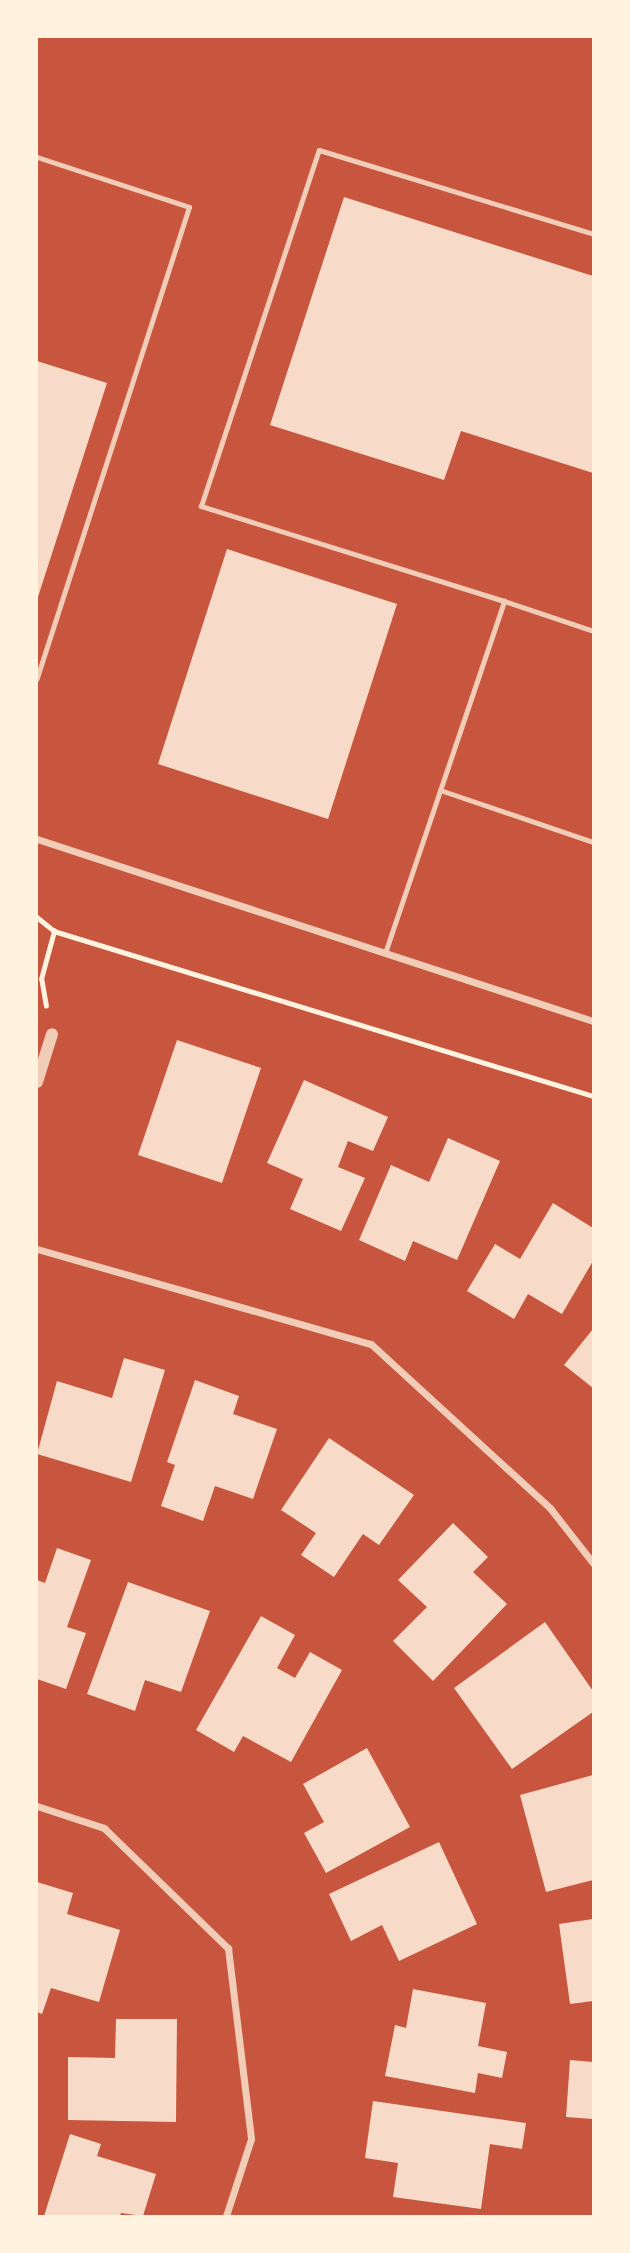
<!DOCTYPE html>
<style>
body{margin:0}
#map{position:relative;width:630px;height:2253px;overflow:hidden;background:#c8553d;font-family:"PT Sans",sans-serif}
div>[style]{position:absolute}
.building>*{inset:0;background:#f7dbc8}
.path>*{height:4.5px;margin:-2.25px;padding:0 2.25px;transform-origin:2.25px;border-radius:2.25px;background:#fff3e0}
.service>*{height:5px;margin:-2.5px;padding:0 2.5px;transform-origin:2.5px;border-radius:2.5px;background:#f1ccb7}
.minor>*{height:7px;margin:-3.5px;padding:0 3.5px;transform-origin:3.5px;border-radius:3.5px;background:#f1ccb7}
.tertiary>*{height:12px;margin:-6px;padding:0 6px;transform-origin:6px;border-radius:6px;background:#f1ccb7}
span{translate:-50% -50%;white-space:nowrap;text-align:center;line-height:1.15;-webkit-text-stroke:7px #fff3e0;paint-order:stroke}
.frame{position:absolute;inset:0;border:38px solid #fff3e0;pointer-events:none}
</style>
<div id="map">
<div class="building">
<i style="clip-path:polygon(344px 197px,593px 276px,593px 473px,461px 431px,444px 480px,270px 425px)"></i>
<i style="clip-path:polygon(37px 361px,107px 383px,37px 600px)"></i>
<i style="clip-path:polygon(227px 549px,397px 604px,328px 819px,158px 764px)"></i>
<i style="clip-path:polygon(177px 1040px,261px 1068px,222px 1183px,138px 1155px)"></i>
<i style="clip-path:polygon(304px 1080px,388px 1117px,373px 1151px,348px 1141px,338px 1167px,365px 1178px,341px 1231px,290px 1209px,303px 1179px,267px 1163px)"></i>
<i style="clip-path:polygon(448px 1138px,500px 1161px,457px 1260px,413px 1241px,405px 1261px,359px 1240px,391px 1165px,429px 1182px)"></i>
<i style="clip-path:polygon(553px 1203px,593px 1228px,593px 1261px,562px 1314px,528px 1294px,514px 1319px,467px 1291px,495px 1244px,520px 1259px)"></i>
<i style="clip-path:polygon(593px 1329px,593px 1388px,564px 1365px)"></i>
<i style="clip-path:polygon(124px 1358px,165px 1370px,131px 1482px,37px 1454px,57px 1381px,112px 1398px)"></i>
<i style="clip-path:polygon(195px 1380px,239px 1396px,233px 1414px,277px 1429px,253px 1499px,215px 1486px,203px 1521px,161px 1506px,175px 1465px,167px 1462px)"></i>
<i style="clip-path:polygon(329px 1438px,414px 1495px,379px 1545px,363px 1534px,334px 1577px,301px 1555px,316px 1533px,281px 1510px)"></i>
<i style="clip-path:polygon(453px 1523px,488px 1557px,473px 1572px,507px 1604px,433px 1681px,393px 1641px,427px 1607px,398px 1580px)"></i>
<i style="clip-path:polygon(57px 1548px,91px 1560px,67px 1627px,86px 1633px,66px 1689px,37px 1679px,37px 1580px,45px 1583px)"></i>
<i style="clip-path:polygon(128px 1582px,210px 1611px,181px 1692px,145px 1680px,135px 1711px,87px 1694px)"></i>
<i style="clip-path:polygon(261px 1616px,295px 1635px,277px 1668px,295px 1678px,310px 1652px,342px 1670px,291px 1762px,243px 1736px,234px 1752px,196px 1730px)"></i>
<i style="clip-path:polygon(545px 1622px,593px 1691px,593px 1712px,512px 1769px,454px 1688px)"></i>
<i style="clip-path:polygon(367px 1748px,410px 1827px,326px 1873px,304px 1833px,324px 1822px,303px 1784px)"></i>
<i style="clip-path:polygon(593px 1775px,593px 1880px,546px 1892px,520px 1795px)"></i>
<i style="clip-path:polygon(439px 1842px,477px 1924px,399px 1961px,382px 1925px,351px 1941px,329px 1894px)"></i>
<i style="clip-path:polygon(37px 1882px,73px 1893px,67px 1914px,120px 1930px,99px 2002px,51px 1988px,42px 2014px,37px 2012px)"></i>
<i style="clip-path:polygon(593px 1919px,593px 2001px,570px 2004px,559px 1924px)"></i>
<i style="clip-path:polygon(413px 1989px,486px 2003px,478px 2046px,507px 2052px,502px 2078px,478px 2073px,475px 2093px,385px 2076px,395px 2025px,406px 2028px)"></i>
<i style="clip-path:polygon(116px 2019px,177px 2019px,176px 2122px,68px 2120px,68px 2057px,115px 2058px)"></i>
<i style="clip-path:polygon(570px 2060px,593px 2062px,593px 2119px,566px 2117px)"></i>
<i style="clip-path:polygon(373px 2101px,526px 2123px,522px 2149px,490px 2144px,481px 2209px,393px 2197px,398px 2163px,365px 2158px)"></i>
<i style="clip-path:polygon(70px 2134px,101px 2144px,97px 2156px,156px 2174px,143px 2216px,121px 2213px,120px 2216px,44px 2216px)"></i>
</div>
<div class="path">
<i style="left:37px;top:917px;width:22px;rotate:39deg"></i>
<i style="left:54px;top:931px;width:564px;rotate:17.02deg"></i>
<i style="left:46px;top:1006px;width:27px;rotate:-100deg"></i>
<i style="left:41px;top:979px;width:50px;rotate:-74.8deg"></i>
</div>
<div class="service">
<i style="left:37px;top:157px;width:160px;rotate:18.2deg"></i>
<i style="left:189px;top:207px;width:496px;rotate:107.9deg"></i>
<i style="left:504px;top:601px;width:318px;rotate:-162.6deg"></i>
<i style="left:201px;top:506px;width:375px;rotate:-71.7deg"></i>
<i style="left:319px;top:150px;width:287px;rotate:17deg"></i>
<i style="left:440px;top:790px;width:162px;rotate:18.8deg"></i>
<i style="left:385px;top:953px;width:372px;rotate:-71.3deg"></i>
<i style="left:504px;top:601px;width:94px;rotate:18.6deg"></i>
</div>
<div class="minor">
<i style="left:37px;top:839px;width:585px;rotate:18.13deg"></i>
<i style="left:37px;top:1249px;width:347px;rotate:15.9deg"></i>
<i style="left:371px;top:1344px;width:243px;rotate:42.5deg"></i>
<i style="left:550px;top:1508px;width:70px;rotate:52deg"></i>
<i style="left:37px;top:1806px;width:71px;rotate:18.2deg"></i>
<i style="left:104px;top:1828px;width:173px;rotate:44.1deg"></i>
<i style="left:228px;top:1948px;width:192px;rotate:83.1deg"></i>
<i style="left:251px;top:2139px;width:81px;rotate:108deg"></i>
</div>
<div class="tertiary">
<i style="left:37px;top:1082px;width:50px;rotate:-72.6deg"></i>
</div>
<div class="frame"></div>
</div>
